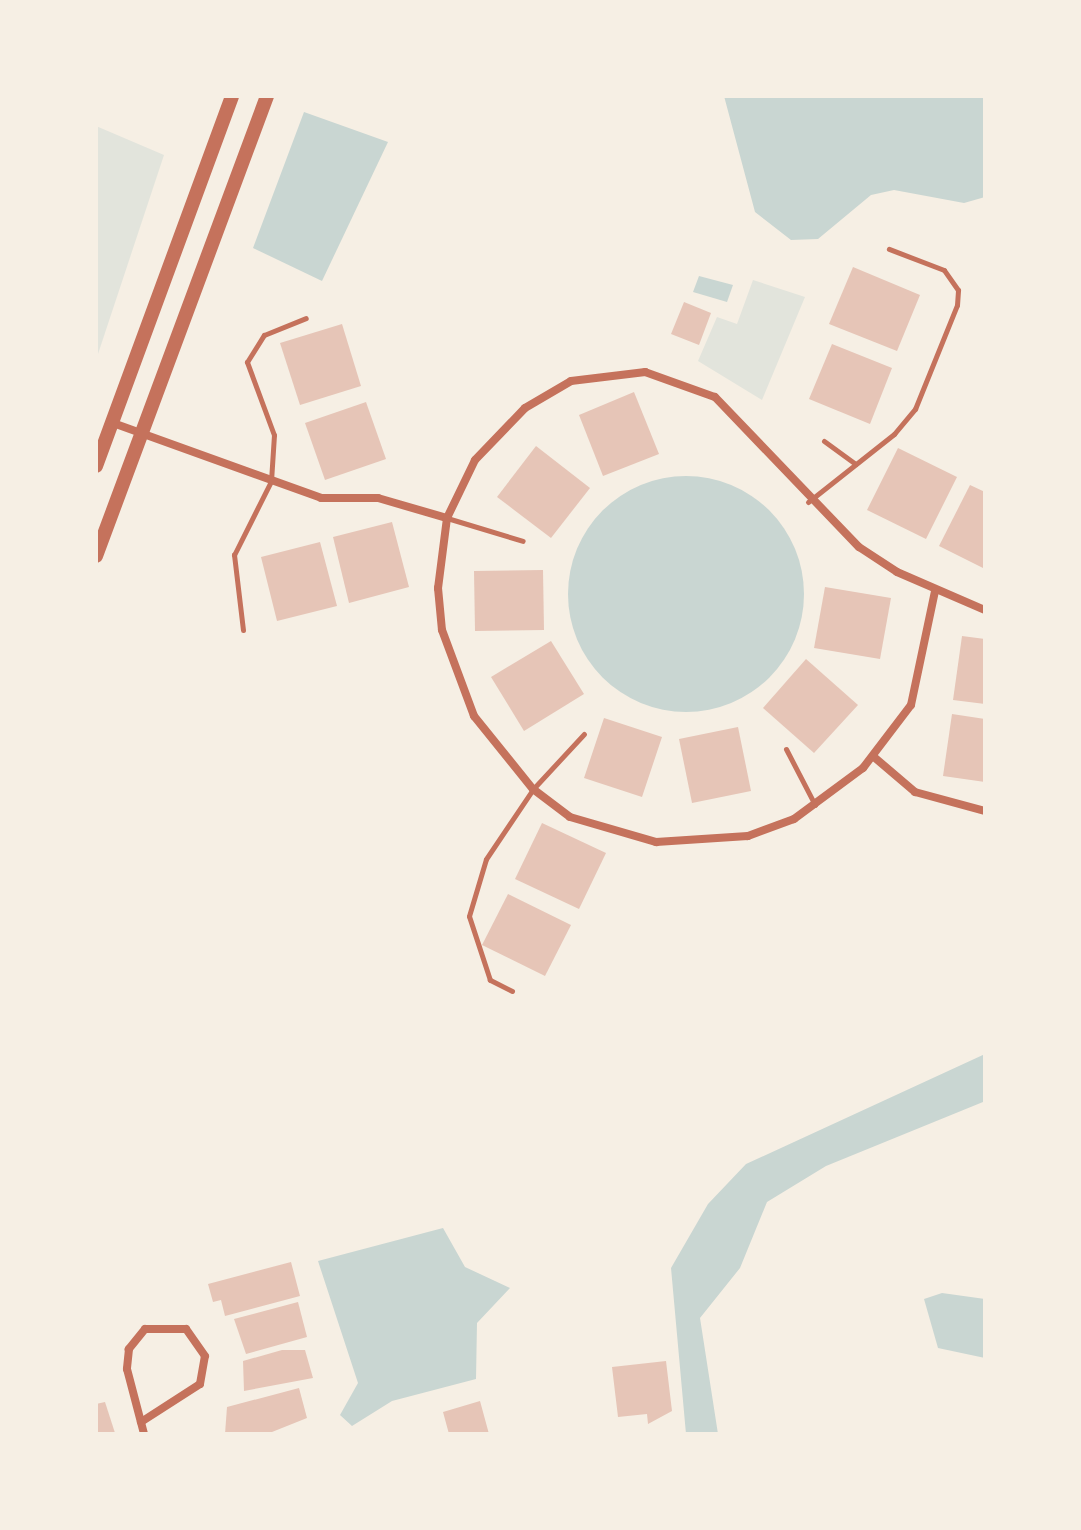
<!DOCTYPE html>
<style>
body{margin:0}
#map{position:relative;width:1081px;height:1530px;overflow:hidden;background:#f6efe4;font-family:"Titillium Web",sans-serif}
div>[style]{position:absolute}
.green>*{inset:0;background:#e2e4dc}
.water>*{inset:0;background:#c9d6d2}
.round{border-radius:50%}
.building>*{inset:0;background:#e6c5b7}
.service>*{height:5px;margin:-2.5px;padding:0 2.5px;transform-origin:2.5px;border-radius:2.5px;background:#c5725c}
.minor>*{height:8px;margin:-4px;padding:0 4px;transform-origin:4px;border-radius:4px;background:#c5725c}
.tertiary>*{height:14px;margin:-7px;padding:0 7px;transform-origin:7px;border-radius:7px;background:#c5725c}
span{translate:-50% -50%;white-space:nowrap;text-align:center;line-height:1.15;-webkit-text-stroke:8px #f6efe4;paint-order:stroke}
.frame{position:absolute;inset:0;border:98px solid #f6efe4;pointer-events:none}
</style>
<div id="map">
<div class="green">
<i style="clip-path:polygon(96px 126px,164px 155px,96px 360px)"></i>
<i style="clip-path:polygon(753px 280px,805px 297px,762px 400px,698px 361px,717px 317px,737px 324px)"></i>
</div>
<div class="water">
<i style="clip-path:polygon(724px 96px,985px 96px,985px 197px,964px 203px,894px 190px,871px 195px,818px 239px,791px 240px,755px 212px)"></i>
<i style="clip-path:polygon(304px 112px,388px 142px,322px 281px,253px 248px)"></i>
<i style="clip-path:polygon(699px 276px,733px 285px,727px 302px,693px 292px)"></i>
<i class="round" style="left:568px;top:476px;width:236px;height:236px"></i>
<i style="clip-path:polygon(985px 1054px,983px 1102px,826px 1166px,767px 1202px,740px 1268px,700px 1318px,718px 1434px,686px 1434px,671px 1268px,708px 1204px,746px 1164px)"></i>
<i style="clip-path:polygon(443px 1228px,465px 1267px,510px 1288px,477px 1323px,476px 1379px,392px 1401px,352px 1426px,340px 1415px,358px 1383px,318px 1261px)"></i>
<i style="clip-path:polygon(942px 1293px,985px 1299px,985px 1358px,938px 1348px,924px 1299px)"></i>
</div>
<div class="building">
<i style="clip-path:polygon(853px 267px,920px 295px,897px 351px,829px 324px)"></i>
<i style="clip-path:polygon(684px 302px,711px 313px,699px 345px,671px 334px)"></i>
<i style="clip-path:polygon(342px 324px,361px 386px,300px 405px,280px 343px)"></i>
<i style="clip-path:polygon(832px 344px,892px 368px,870px 424px,809px 399px)"></i>
<i style="clip-path:polygon(634px 392px,659px 454px,603px 476px,579px 415px)"></i>
<i style="clip-path:polygon(366px 402px,386px 459px,325px 480px,305px 423px)"></i>
<i style="clip-path:polygon(536px 446px,590px 488px,551px 538px,497px 497px)"></i>
<i style="clip-path:polygon(898px 448px,957px 477px,926px 539px,867px 510px)"></i>
<i style="clip-path:polygon(970px 485px,985px 492px,985px 569px,939px 546px)"></i>
<i style="clip-path:polygon(392px 522px,409px 587px,349px 603px,333px 537px)"></i>
<i style="clip-path:polygon(320px 542px,337px 606px,277px 621px,261px 557px)"></i>
<i style="clip-path:polygon(543px 570px,544px 630px,475px 631px,474px 571px)"></i>
<i style="clip-path:polygon(825px 587px,891px 598px,880px 659px,814px 648px)"></i>
<i style="clip-path:polygon(962px 636px,985px 639px,985px 704px,953px 700px)"></i>
<i style="clip-path:polygon(551px 641px,584px 694px,524px 731px,491px 677px)"></i>
<i style="clip-path:polygon(806px 659px,858px 705px,814px 753px,763px 708px)"></i>
<i style="clip-path:polygon(952px 714px,985px 719px,985px 782px,943px 776px)"></i>
<i style="clip-path:polygon(604px 718px,662px 737px,642px 797px,584px 778px)"></i>
<i style="clip-path:polygon(738px 727px,751px 791px,692px 803px,679px 739px)"></i>
<i style="clip-path:polygon(542px 823px,606px 853px,579px 909px,515px 879px)"></i>
<i style="clip-path:polygon(508px 894px,571px 925px,545px 976px,482px 945px)"></i>
<i style="clip-path:polygon(291px 1262px,300px 1296px,225px 1316px,221px 1300px,213px 1302px,208px 1284px)"></i>
<i style="clip-path:polygon(298px 1302px,307px 1337px,246px 1354px,234px 1319px)"></i>
<i style="clip-path:polygon(282px 1350px,305px 1350px,313px 1378px,244px 1391px,243px 1361px)"></i>
<i style="clip-path:polygon(666px 1361px,672px 1411px,648px 1424px,647px 1414px,618px 1417px,612px 1367px)"></i>
<i style="clip-path:polygon(299px 1388px,307px 1418px,267px 1434px,225px 1434px,227px 1407px)"></i>
<i style="clip-path:polygon(480px 1401px,489px 1434px,449px 1434px,443px 1412px)"></i>
<i style="clip-path:polygon(105px 1402px,115px 1433px,96px 1434px,96px 1404px)"></i>
</div>
<div class="service">
<i style="left:824px;top:441px;width:39px;rotate:36deg"></i>
<i style="left:808px;top:502px;width:110px;rotate:-38.3deg"></i>
<i style="left:894px;top:434px;width:33px;rotate:-50deg"></i>
<i style="left:915px;top:409px;width:112px;rotate:-68deg"></i>
<i style="left:957px;top:305px;width:15px;rotate:-86deg"></i>
<i style="left:958px;top:290px;width:24px;rotate:-125deg"></i>
<i style="left:944px;top:270px;width:59px;rotate:-159.1deg"></i>
<i style="left:447px;top:518px;width:79px;rotate:16.8deg"></i>
<i style="left:243px;top:630px;width:76px;rotate:-96.8deg"></i>
<i style="left:234px;top:555px;width:83px;rotate:-63.4deg"></i>
<i style="left:271px;top:481px;width:46px;rotate:-86.3deg"></i>
<i style="left:274px;top:435px;width:78px;rotate:-110.3deg"></i>
<i style="left:247px;top:362px;width:32px;rotate:-58deg"></i>
<i style="left:264px;top:335px;width:45px;rotate:-22deg"></i>
<i style="left:786px;top:749px;width:63px;rotate:62.6deg"></i>
<i style="left:512px;top:991px;width:25px;rotate:-153deg"></i>
<i style="left:490px;top:980px;width:67px;rotate:-108.2deg"></i>
<i style="left:469px;top:916px;width:59px;rotate:-73.4deg"></i>
<i style="left:486px;top:859px;width:84px;rotate:-56.1deg"></i>
<i style="left:533px;top:789px;width:75px;rotate:-47.2deg"></i>
</div>
<div class="minor">
<i style="left:113px;top:423px;width:221px;rotate:19.8deg"></i>
<i style="left:321px;top:498px;width:57px"></i>
<i style="left:378px;top:498px;width:72px;rotate:16.2deg"></i>
<i style="left:447px;top:518px;width:64px;rotate:-64.2deg"></i>
<i style="left:475px;top:460px;width:72px;rotate:-46.1deg"></i>
<i style="left:525px;top:408px;width:53px;rotate:-30.4deg"></i>
<i style="left:571px;top:381px;width:75px;rotate:-6.9deg"></i>
<i style="left:645px;top:372px;width:74px;rotate:19.7deg"></i>
<i style="left:715px;top:397px;width:208px;rotate:46.2deg"></i>
<i style="left:859px;top:547px;width:45px;rotate:33.3deg"></i>
<i style="left:897px;top:572px;width:96px;rotate:23.4deg"></i>
<i style="left:447px;top:518px;width:71px;rotate:97.3deg"></i>
<i style="left:438px;top:588px;width:42px;rotate:84.6deg"></i>
<i style="left:442px;top:630px;width:92px;rotate:69.6deg"></i>
<i style="left:474px;top:716px;width:94px;rotate:51.1deg"></i>
<i style="left:533px;top:789px;width:46px;rotate:37.1deg"></i>
<i style="left:570px;top:817px;width:90px;rotate:16.2deg"></i>
<i style="left:656px;top:842px;width:92px;rotate:-3.7deg"></i>
<i style="left:748px;top:836px;width:49px;rotate:-20.3deg"></i>
<i style="left:794px;top:819px;width:86px;rotate:-36.5deg"></i>
<i style="left:863px;top:768px;width:79px;rotate:-52.7deg"></i>
<i style="left:911px;top:705px;width:116px;rotate:-78.1deg"></i>
<i style="left:874px;top:757px;width:54px;rotate:40.5deg"></i>
<i style="left:915px;top:792px;width:73px;rotate:15.2deg"></i>
<i style="left:141px;top:1422px;width:70px;rotate:-32.8deg"></i>
<i style="left:200px;top:1384px;width:28px;rotate:-80deg"></i>
<i style="left:205px;top:1356px;width:33px;rotate:-125deg"></i>
<i style="left:186px;top:1329px;width:41px;rotate:180deg"></i>
<i style="left:145px;top:1329px;width:26px;rotate:129deg"></i>
<i style="left:129px;top:1349px;width:20px;rotate:96deg"></i>
<i style="left:127px;top:1369px;width:67px;rotate:75.3deg"></i>
</div>
<div class="tertiary">
<i style="left:96px;top:466px;width:394px;rotate:-69.8deg"></i>
<i style="left:96px;top:556px;width:491px;rotate:-69.6deg"></i>
</div>
<div class="frame"></div>
</div>
